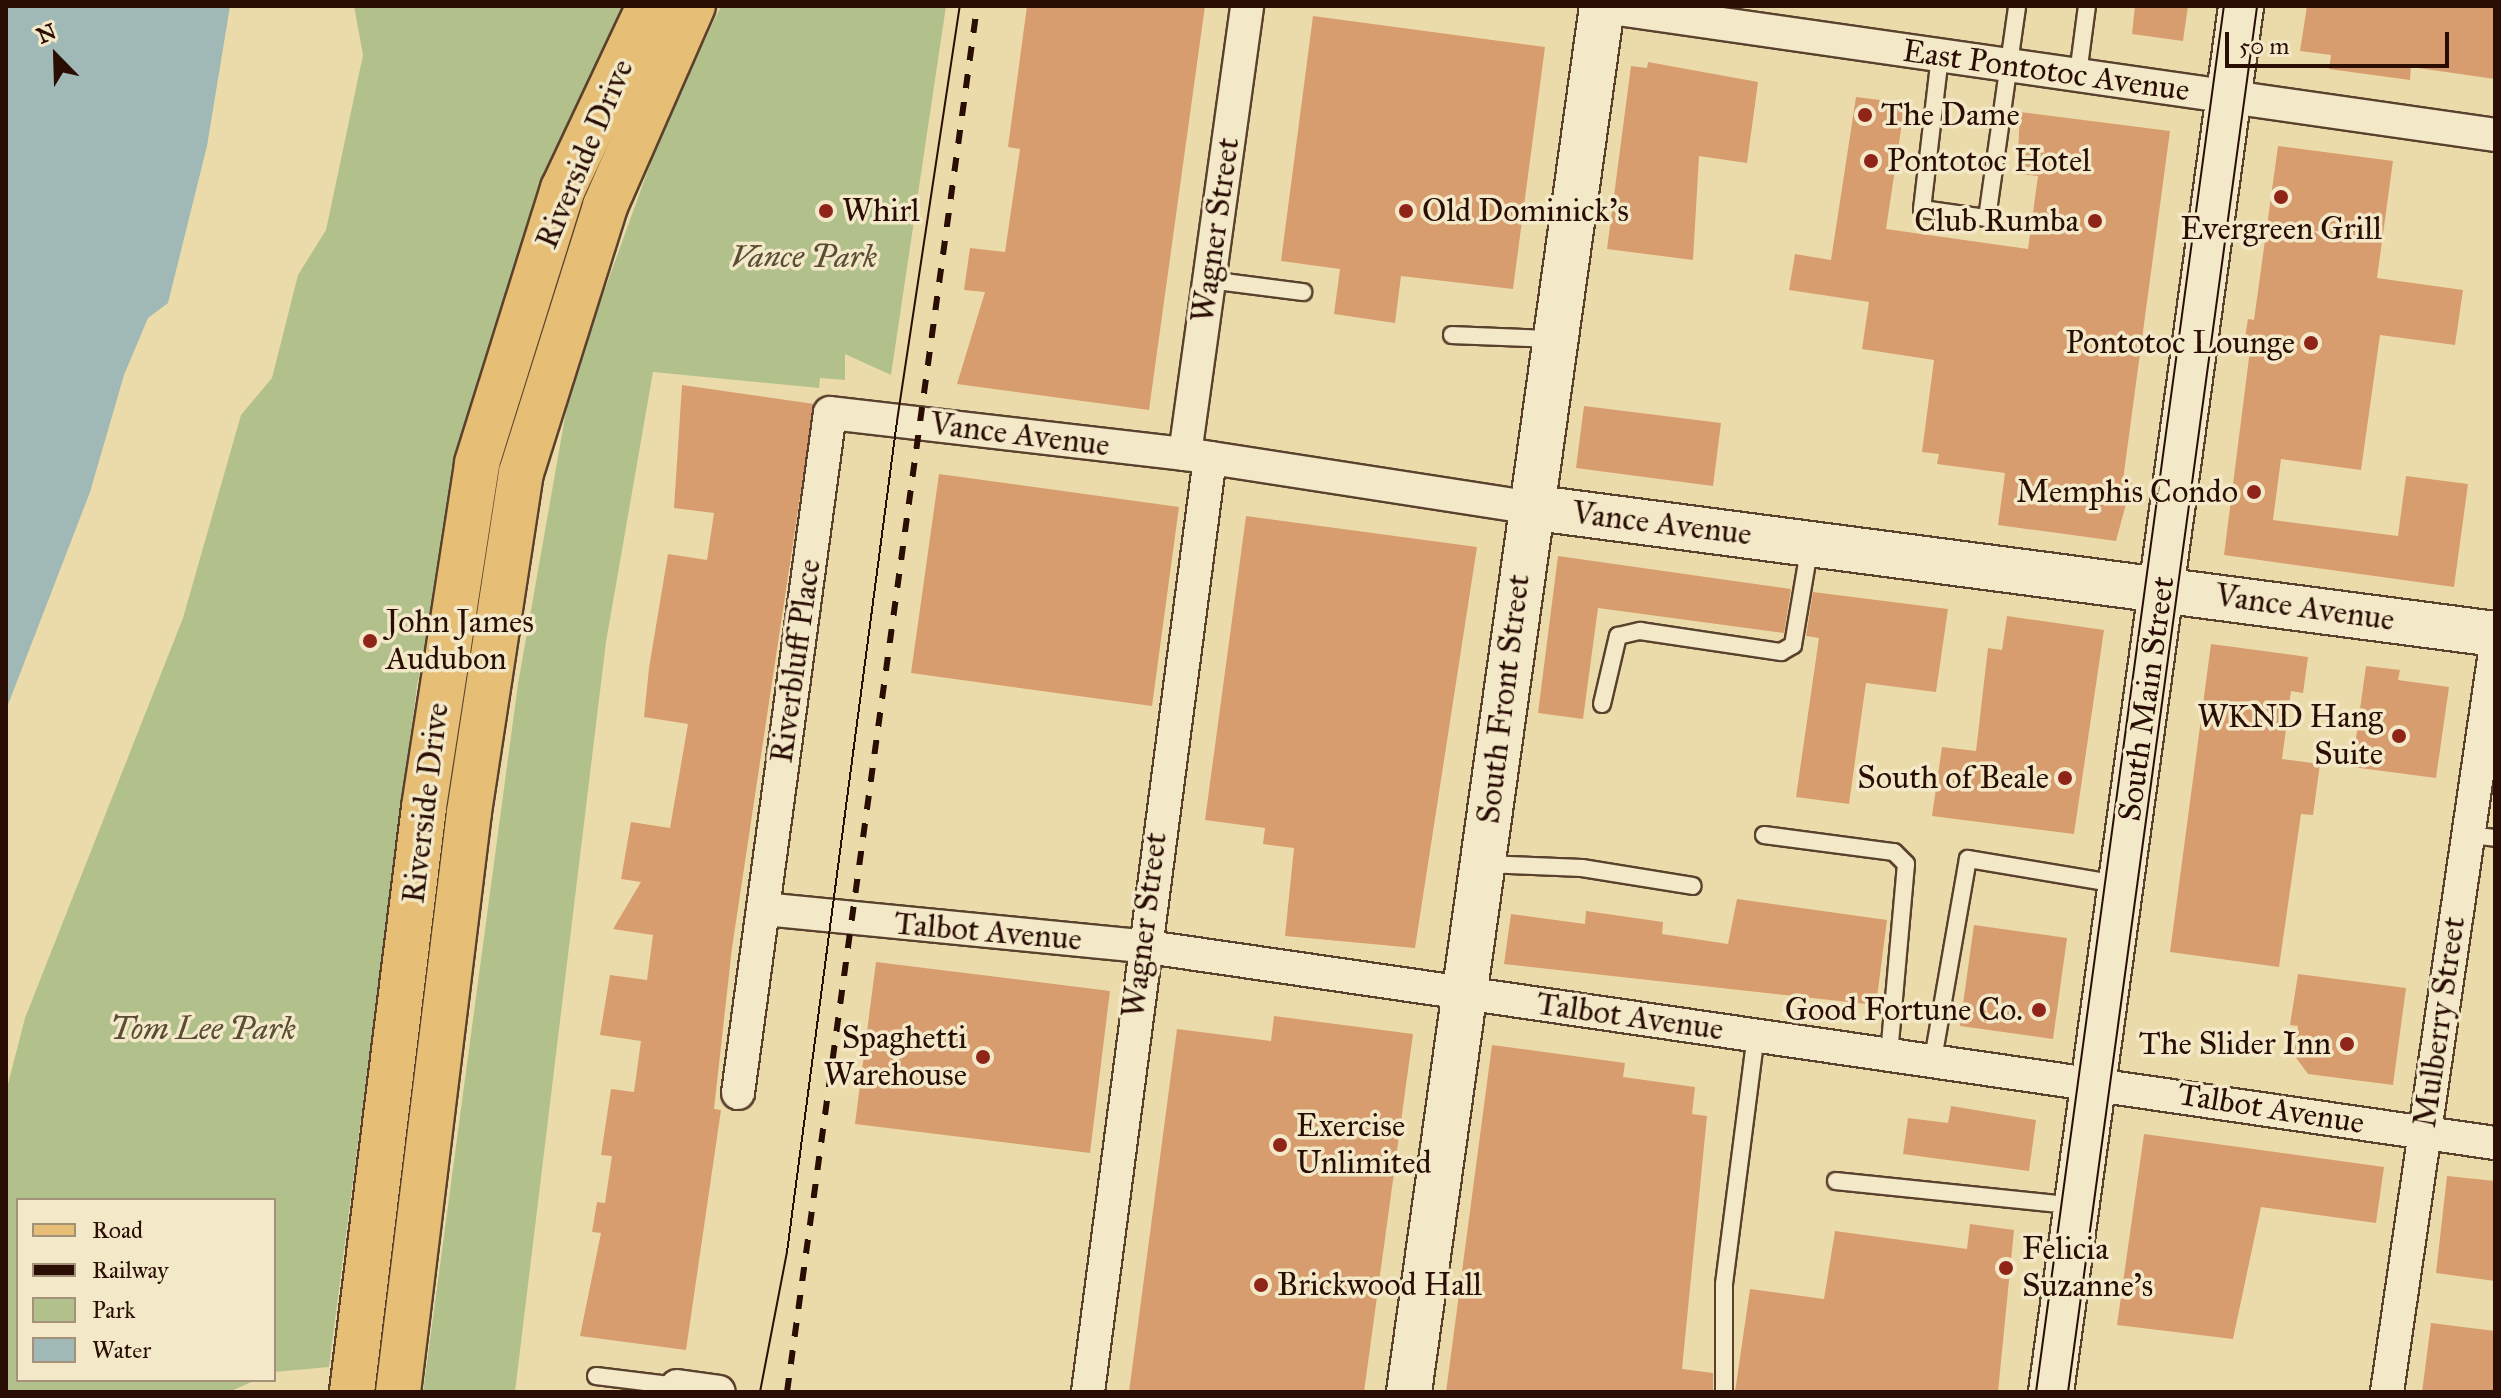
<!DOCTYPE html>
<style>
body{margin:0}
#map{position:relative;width:2501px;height:1398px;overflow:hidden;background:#ecdbaa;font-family:"IM FELL Great Primer",serif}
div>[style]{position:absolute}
.green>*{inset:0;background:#b2c18c}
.water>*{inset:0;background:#a0b8b6}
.building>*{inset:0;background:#d89d6e}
.roads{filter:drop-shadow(2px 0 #5a412e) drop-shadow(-2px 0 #5a412e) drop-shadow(0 2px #5a412e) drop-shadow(0 -2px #5a412e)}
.lane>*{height:16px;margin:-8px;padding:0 8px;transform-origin:8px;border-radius:8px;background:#f3e8c8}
.street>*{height:32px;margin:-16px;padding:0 16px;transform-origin:16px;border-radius:16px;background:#f3e8c8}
.secondary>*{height:44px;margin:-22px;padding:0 22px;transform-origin:22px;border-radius:22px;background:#f3e8c8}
.primary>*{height:44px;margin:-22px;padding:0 22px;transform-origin:22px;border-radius:22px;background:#e6be75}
.tram>*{height:2px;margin:-1px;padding:0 1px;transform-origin:1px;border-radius:1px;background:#2a0e04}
.rail>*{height:6px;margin-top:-3px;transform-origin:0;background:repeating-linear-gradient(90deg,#2a0e04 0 14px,transparent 0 28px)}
.dots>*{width:22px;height:22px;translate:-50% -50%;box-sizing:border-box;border:4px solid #f3e8c8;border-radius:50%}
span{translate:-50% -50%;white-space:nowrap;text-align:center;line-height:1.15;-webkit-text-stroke:7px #f3e8c8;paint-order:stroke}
.street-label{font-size:32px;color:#2a0e04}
.poi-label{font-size:32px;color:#2a0e04}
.left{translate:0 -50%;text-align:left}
.right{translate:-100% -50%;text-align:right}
.park-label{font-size:32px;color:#5a4d34;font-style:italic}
.frame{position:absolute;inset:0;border:8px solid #2a0e04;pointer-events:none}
.legend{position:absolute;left:16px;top:1198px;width:260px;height:184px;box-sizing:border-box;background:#f3e8c8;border:2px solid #a3917a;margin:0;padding:10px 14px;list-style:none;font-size:24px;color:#2a0e04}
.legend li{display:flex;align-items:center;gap:16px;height:40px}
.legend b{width:40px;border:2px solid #a3917a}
.north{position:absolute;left:16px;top:16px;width:80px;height:80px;-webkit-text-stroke:6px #f3e8c8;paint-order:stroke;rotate:337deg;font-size:22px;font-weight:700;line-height:32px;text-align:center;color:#2a0e04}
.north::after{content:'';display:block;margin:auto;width:28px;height:36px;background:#2a0e04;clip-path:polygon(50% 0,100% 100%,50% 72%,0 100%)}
.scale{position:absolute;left:2225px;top:32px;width:224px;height:36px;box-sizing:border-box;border:4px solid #2a0e04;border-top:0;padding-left:10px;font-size:24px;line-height:28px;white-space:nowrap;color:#2a0e04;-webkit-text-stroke:6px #f3e8c8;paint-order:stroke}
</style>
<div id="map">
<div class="green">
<i style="clip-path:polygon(354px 6px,627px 6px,464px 458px,417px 686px,329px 1367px,274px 1372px,274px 1200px,18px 1200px,18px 1380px,256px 1380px,229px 1392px,6px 1392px,8px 1084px,25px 1018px,183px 618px,241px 415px,272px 378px,298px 275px,326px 230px,363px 55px)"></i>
<i style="clip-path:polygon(721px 6px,946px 6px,891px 375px,845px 354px,845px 380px,820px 378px,819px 388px,653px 372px,606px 642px,515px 1392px,423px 1392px,518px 684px,571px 383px,665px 123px)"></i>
</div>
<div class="water">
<i style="clip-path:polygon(6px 6px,230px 6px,207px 146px,168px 303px,148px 318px,124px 375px,90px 492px,6px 710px)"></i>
</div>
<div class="building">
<i style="clip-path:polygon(1027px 6px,1205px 6px,1149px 410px,957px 384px,985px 292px,964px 290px,970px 248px,1005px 252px,1020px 149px,1008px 147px)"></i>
<i style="clip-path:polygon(2135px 6px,2188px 6px,2183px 41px,2132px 34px)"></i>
<i style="clip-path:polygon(2307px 6px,2495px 6px,2495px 79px,2411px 67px,2410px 80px,2329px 69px,2331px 55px,2300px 51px)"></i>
<i style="clip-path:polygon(1313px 16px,1545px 47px,1513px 289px,1401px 276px,1395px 323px,1334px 314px,1340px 269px,1281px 261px)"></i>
<i style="clip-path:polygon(1648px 62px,1758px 82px,1747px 163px,1699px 156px,1693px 260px,1607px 249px,1631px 66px,1647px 68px)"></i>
<i style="clip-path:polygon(1856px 97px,1905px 103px,1886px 229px,2028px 249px,2038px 176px,2017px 174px,2020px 112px,2170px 131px,2123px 480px,2132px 482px,2116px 541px,1998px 525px,2005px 473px,1937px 464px,1939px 454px,1922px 452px,1934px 360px,1862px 349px,1869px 302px,1789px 290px,1795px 254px,1831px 260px)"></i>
<i style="clip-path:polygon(2278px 146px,2393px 161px,2377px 278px,2463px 290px,2455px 345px,2380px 335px,2361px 470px,2281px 459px,2273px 520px,2398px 536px,2406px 476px,2468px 484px,2454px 587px,2224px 555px,2250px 350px,2243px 349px,2248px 319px,2254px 320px)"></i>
<i style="clip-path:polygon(682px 385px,814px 404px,732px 948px,714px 1109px,721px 1110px,686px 1350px,580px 1336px,601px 1233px,592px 1232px,597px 1202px,605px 1203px,612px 1156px,601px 1155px,611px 1089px,634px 1092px,641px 1041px,600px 1035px,610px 975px,647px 980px,653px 935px,613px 929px,641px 882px,621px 879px,631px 822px,670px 828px,688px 724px,644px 717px,649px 668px,668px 554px,707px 560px,714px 513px,674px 508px)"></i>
<i style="clip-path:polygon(1584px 406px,1721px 423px,1713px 486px,1576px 468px)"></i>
<i style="clip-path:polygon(939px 474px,1179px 507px,1152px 706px,911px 673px)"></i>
<i style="clip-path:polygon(1246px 516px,1477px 547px,1415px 948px,1285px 936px,1294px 848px,1263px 844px,1265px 828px,1205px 820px)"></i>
<i style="clip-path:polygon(1558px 556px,1791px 589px,1784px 633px,1598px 608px,1583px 719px,1538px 713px)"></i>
<i style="clip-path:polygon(1813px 592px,1948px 609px,1936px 692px,1866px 683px,1849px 804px,1796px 797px,1819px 638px,1806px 636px)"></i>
<i style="clip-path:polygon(2007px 616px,2104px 630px,2074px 834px,1932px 816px,1942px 747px,1976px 751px,1988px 648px,2002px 650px)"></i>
<i style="clip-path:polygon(2211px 644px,2308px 657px,2303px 693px,2291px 691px,2282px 759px,2320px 764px,2313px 815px,2301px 814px,2279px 967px,2170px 952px)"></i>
<i style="clip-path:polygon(2366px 666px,2400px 670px,2398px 680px,2449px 687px,2436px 778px,2352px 767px)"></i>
<i style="clip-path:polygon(1737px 899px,1887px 920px,1876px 1005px,1504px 964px,1511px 914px,1585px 924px,1586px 911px,1663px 922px,1662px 934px,1728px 944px)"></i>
<i style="clip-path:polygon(1974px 925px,2067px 938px,2053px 1039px,1960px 1026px)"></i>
<i style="clip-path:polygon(876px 962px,1110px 991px,1090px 1153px,855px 1124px)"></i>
<i style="clip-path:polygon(2298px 974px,2406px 988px,2393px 1085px,2308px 1074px,2294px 1055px,2298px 1026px,2290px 1025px)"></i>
<i style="clip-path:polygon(1274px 1016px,1413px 1034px,1364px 1392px,1129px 1392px,1177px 1029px,1271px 1041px)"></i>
<i style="clip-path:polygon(1492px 1045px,1625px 1063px,1623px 1077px,1695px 1087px,1692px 1114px,1707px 1116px,1682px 1369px,1713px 1373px,1713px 1392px,1446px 1392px)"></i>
<i style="clip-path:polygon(1951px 1106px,2036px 1120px,2029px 1171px,1903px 1154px,1908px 1118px,1948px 1123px)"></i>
<i style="clip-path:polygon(2144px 1134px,2384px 1167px,2376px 1223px,2261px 1207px,2233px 1339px,2117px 1325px)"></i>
<i style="clip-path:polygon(2447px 1176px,2495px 1181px,2495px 1281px,2436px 1273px)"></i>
<i style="clip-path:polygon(1970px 1224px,2014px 1230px,1998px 1392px,1735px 1392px,1750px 1289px,1824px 1299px,1835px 1231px,1967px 1249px)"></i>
<i style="clip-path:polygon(2431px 1323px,2495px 1331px,2495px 1392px,2422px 1392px)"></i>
</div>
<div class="roads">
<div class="lane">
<i style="left:1940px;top:56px;width:154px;rotate:96.7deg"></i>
<i style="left:1922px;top:209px;width:66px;rotate:7.9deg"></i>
<i style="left:1987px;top:218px;width:214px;rotate:-81.9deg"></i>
<i style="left:2078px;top:74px;width:69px;rotate:-82.5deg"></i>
<i style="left:1209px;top:280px;width:95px;rotate:7.3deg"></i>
<i style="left:1452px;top:335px;width:101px;rotate:2.3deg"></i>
<i style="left:1602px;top:704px;width:70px;rotate:-76.8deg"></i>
<i style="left:1618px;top:636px;width:23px;rotate:-13deg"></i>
<i style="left:1640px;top:631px;width:143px;rotate:8.5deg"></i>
<i style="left:1781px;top:652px;width:14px;rotate:-30deg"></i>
<i style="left:1793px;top:645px;width:101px;rotate:-80.4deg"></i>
<i style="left:1764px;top:835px;width:131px;rotate:7.5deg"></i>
<i style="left:1894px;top:852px;width:17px;rotate:45deg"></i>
<i style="left:1906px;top:864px;width:190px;rotate:95.1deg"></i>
<i style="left:2468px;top:835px;width:27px;rotate:6deg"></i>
<i style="left:1485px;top:864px;width:97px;rotate:2.4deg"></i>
<i style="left:1582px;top:868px;width:112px;rotate:9.2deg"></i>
<i style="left:1933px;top:1059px;width:203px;rotate:-80.1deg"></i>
<i style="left:1968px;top:859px;width:151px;rotate:9.5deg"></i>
<i style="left:1836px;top:1181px;width:241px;rotate:5.9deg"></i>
<i style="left:596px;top:1376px;width:82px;rotate:7deg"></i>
<i style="left:1724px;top:1392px;width:108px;rotate:-90deg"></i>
<i style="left:1724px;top:1284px;width:251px;rotate:-82.7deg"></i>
</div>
<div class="street">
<i style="left:1597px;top:6px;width:907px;rotate:8.17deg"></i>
<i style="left:1185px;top:454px;width:452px;rotate:-82.1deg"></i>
<i style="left:763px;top:909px;width:380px;rotate:5.6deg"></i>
<i style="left:1141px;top:946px;width:1368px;rotate:8.28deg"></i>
<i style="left:738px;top:1093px;width:686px;rotate:-82.3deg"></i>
<i style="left:830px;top:413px;width:357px;rotate:6.6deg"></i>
<i style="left:1185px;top:454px;width:348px;rotate:8.8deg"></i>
<i style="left:677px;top:1386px;width:42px;rotate:8.1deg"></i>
<i style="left:1088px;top:1392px;width:942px;rotate:-82.56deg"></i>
<i style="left:2387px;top:1392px;width:748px;rotate:-81.7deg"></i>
</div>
<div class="secondary">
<i style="left:1529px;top:507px;width:974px;rotate:7.49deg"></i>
<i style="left:1409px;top:1392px;width:1399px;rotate:-82.07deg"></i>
<i style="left:2051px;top:1392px;width:1399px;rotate:-82.19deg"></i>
</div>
<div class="primary">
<i style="left:352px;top:1392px;width:589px;rotate:-82.98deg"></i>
<i style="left:424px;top:807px;width:348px;rotate:-81.2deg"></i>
<i style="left:477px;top:463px;width:287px;rotate:-72.6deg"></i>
<i style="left:563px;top:189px;width:202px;rotate:-64.8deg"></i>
<i style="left:398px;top:1392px;width:584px;rotate:-83.02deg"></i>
<i style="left:469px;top:812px;width:343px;rotate:-81.3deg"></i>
<i style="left:521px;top:473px;width:280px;rotate:-72.5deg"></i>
<i style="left:605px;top:206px;width:219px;rotate:-66.3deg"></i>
</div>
</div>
<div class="tram">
<i style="left:760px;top:1392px;width:143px;rotate:-79.1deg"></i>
<i style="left:787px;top:1252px;width:838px;rotate:-82.46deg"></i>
<i style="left:897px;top:421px;width:420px;rotate:-81.4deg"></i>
<i style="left:2036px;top:1392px;width:1399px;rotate:-82.28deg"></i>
<i style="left:2068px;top:1392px;width:1399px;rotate:-82.23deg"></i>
</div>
<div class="rail">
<i style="left:787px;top:1392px;width:1399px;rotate:-82.19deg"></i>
</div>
<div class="dots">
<i style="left:1865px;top:115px;background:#8f2418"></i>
<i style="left:1871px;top:161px;background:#8f2418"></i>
<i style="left:2281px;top:197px;background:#8f2418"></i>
<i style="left:826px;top:211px;background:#8f2418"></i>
<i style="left:1406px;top:211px;background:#8f2418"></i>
<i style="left:2095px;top:221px;background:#8f2418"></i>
<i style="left:2311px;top:343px;background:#8f2418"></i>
<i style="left:2254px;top:492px;background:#8f2418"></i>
<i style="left:370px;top:641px;background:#8f2418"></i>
<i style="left:2399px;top:736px;background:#8f2418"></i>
<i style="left:2065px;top:778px;background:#8f2418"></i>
<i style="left:2039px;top:1010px;background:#8f2418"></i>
<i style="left:2347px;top:1044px;background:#8f2418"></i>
<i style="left:983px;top:1057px;background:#8f2418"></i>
<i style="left:1280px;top:1145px;background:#8f2418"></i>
<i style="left:2006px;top:1268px;background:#8f2418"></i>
<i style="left:1261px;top:1285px;background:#8f2418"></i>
</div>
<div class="street-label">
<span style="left:2046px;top:71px;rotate:8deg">East Pontotoc Avenue</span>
<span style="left:585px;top:154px;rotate:-67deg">Riverside Drive</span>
<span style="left:1216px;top:230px;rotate:-82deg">Wagner Street</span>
<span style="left:1020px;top:435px;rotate:7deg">Vance Avenue</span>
<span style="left:1662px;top:524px;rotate:7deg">Vance Avenue</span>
<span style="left:2305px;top:608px;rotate:8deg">Vance Avenue</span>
<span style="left:796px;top:661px;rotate:-82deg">Riverbluff Place</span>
<span style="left:1504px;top:699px;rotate:-83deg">South Front Street</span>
<span style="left:2147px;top:699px;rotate:-82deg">South Main Street</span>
<span style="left:426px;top:803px;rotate:-83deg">Riverside Drive</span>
<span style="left:1145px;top:925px;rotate:-83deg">Wagner Street</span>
<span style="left:988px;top:932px;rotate:5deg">Talbot Avenue</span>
<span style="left:1630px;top:1017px;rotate:8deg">Talbot Avenue</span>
<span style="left:2440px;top:1022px;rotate:-82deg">Mulberry Street</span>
<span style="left:2271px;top:1109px;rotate:9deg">Talbot Avenue</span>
</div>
<div class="poi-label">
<span class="left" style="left:1881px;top:115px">The Dame</span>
<span class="left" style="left:1887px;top:161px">Pontotoc Hotel</span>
<span class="left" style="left:842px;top:211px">Whirl</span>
<span class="left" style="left:1422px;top:211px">Old Dominick's</span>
<span class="right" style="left:2079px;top:221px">Club Rumba</span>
<span style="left:2281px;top:229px">Evergreen Grill</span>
<span class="right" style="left:2295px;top:343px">Pontotoc Lounge</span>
<span class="right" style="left:2238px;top:492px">Memphis Condo</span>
<span class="left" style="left:386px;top:641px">John James<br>Audubon</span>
<span class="right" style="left:2383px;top:736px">WKND Hang<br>Suite</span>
<span class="right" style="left:2049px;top:778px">South of Beale</span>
<span class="right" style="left:2023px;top:1010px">Good Fortune Co.</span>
<span class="right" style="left:967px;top:1057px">Spaghetti<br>Warehouse</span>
<span class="right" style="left:2331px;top:1044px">The Slider Inn</span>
<span class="left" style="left:1296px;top:1145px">Exercise<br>Unlimited</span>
<span class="left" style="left:2022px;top:1268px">Felicia<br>Suzanne's</span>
<span class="left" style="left:1277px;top:1285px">Brickwood Hall</span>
</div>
<div class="park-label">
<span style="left:804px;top:257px">Vance Park</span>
<span style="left:203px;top:1029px">Tom Lee Park</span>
</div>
<div class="frame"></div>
<ul class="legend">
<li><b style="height:10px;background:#e6be75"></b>Road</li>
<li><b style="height:10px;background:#2a0e04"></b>Railway</li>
<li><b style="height:22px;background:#b2c18c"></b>Park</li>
<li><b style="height:22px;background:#a0b8b6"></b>Water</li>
</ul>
<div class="north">N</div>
<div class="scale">50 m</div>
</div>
